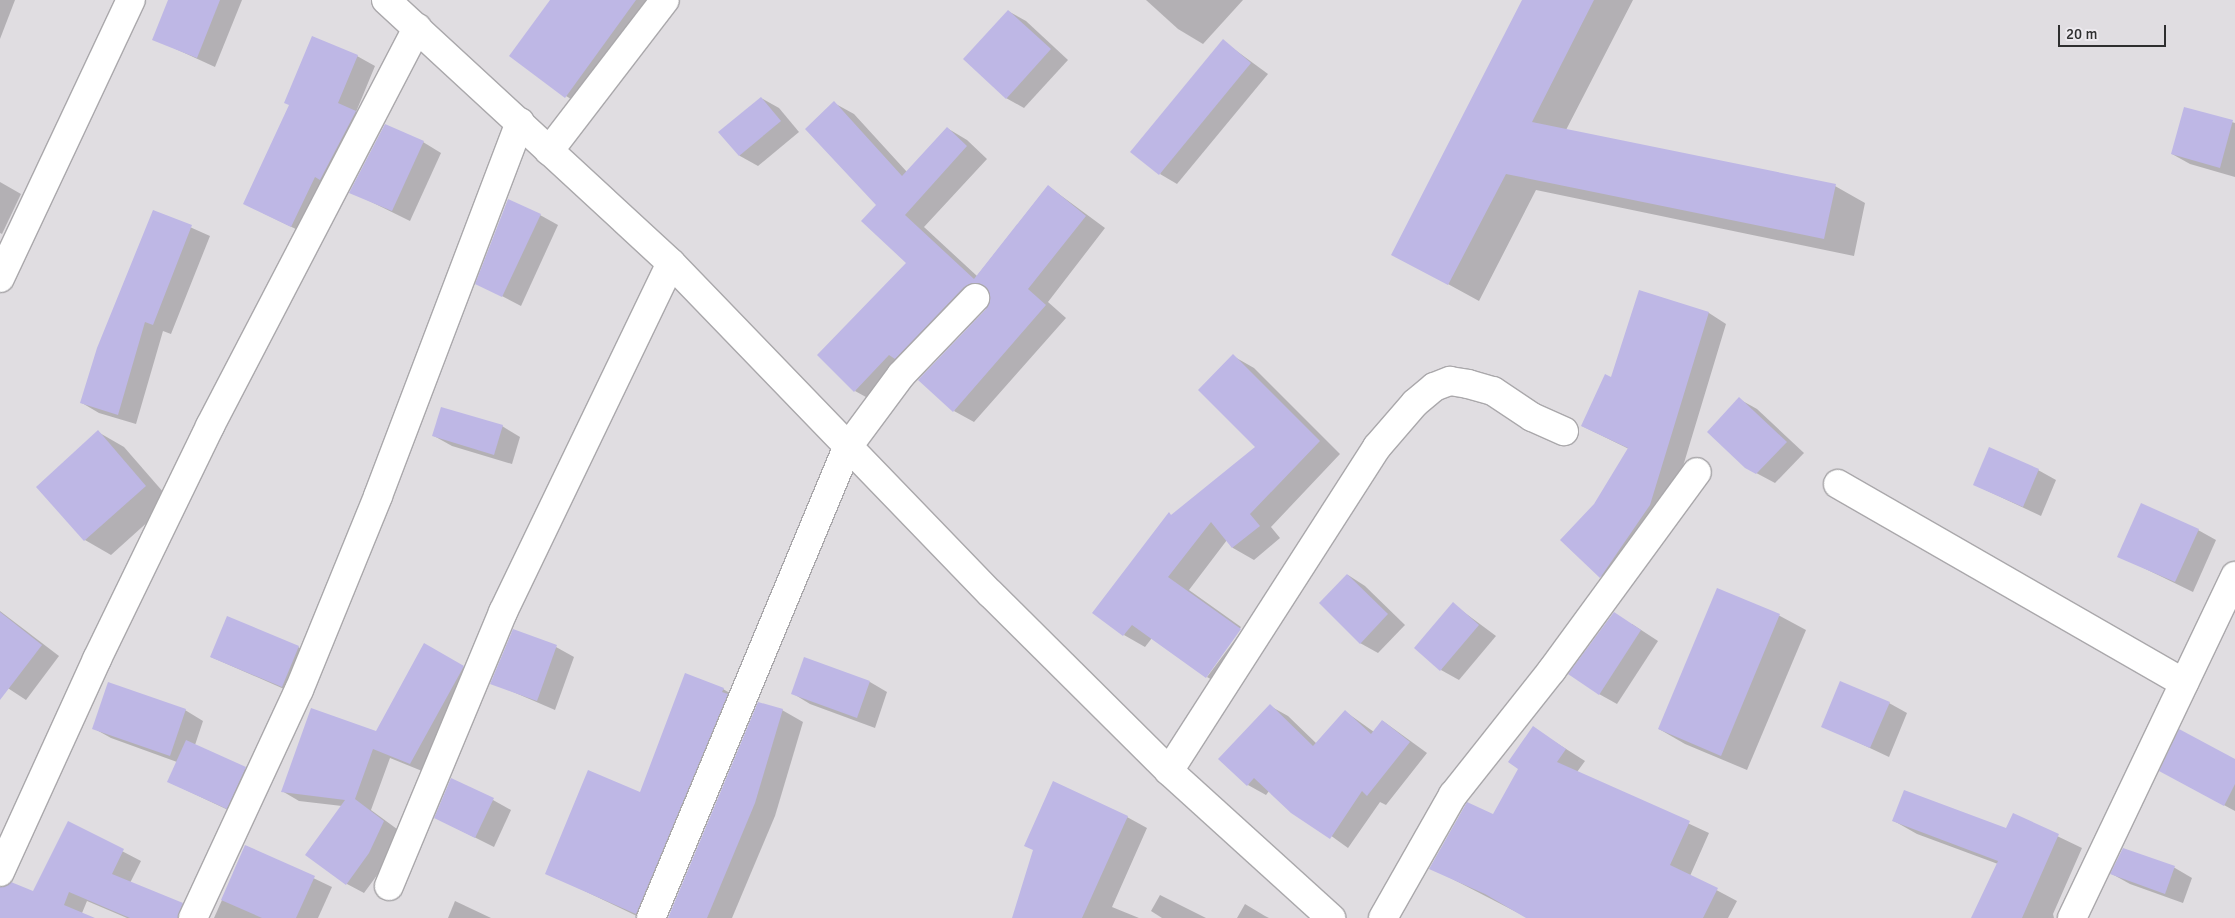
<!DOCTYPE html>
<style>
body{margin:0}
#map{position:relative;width:2235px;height:918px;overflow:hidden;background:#e0dde1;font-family:Signika,sans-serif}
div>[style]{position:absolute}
.shadow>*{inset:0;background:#0003}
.building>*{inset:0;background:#beb7e5}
.roads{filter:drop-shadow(1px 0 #aaa8ab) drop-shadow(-1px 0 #aaa8ab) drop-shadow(0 1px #aaa8ab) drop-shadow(0 -1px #aaa8ab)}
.street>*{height:28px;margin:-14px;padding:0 14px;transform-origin:14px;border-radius:14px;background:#fff}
.secondary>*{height:28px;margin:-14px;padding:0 14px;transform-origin:14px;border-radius:14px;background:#fff}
span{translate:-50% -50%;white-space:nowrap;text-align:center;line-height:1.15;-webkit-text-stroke:4.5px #edeaef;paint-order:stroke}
.scale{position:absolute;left:2058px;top:25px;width:108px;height:22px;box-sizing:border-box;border:2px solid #2e2e2f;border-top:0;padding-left:6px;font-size:15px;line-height:18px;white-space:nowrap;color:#2e2e2f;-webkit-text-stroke:4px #edeaef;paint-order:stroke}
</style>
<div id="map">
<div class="shadow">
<i style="clip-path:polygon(0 0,15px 0,0 39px)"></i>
<i style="clip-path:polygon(169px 0,242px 0,215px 67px,154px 39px)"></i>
<i style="clip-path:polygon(551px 0,673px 0,591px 111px,566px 96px)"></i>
<i style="clip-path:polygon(1146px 0,1243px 0,1203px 44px,1178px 29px)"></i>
<i style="clip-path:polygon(1523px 0,1633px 0,1566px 130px,1835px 186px,1865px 203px,1854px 256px,1536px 190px,1479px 301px,1393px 254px)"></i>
<i style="clip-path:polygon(1008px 11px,1026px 21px,1068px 60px,1024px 108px,1006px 98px)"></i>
<i style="clip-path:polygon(1223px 41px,1268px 74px,1177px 184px,1160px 174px)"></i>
<i style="clip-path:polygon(357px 56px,375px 66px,356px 112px,373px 122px,310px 236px,263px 213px)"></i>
<i style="clip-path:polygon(761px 98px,779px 108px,799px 132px,758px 166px,740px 156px,720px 132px)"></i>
<i style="clip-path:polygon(834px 103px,854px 114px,907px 172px,947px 128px,967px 140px,987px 159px,924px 227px,977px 276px,1048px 186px,1105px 228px,1048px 302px,1066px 318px,974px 422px,954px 411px,991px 294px,875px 402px,855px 391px,908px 263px,878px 205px)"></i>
<i style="clip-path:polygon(2185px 108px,2235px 123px,2235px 177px,2190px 164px,2172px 154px)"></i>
<i style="clip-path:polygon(423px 142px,441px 153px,410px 221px,351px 192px)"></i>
<i style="clip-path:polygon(0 182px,21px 194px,2px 234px,0 233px)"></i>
<i style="clip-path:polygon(154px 211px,210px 236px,171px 334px,163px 331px,136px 424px,99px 413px,82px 403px)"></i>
<i style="clip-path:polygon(540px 215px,558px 225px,521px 306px,477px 283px)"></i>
<i style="clip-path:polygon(1640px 291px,1709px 313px,1726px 324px,1668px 516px,1619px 587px,1601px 576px,1562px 540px,1595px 505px,1629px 449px,1582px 426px,1612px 379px)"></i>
<i style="clip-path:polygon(1233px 356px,1254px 368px,1340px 454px,1271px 527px,1280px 538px,1254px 560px,1233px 548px,1227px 540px,1189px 590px,1241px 627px,1206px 676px,1152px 638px,1145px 647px,1124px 635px,1172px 516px,1257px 447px)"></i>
<i style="clip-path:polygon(1739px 399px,1757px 409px,1804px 453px,1775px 483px,1745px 467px)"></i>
<i style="clip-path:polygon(502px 426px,520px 437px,512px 464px,452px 446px,434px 436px)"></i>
<i style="clip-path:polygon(98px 432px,124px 447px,171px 501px,111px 555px,85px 540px,37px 487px)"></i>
<i style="clip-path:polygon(2038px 470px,2056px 480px,2041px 516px,1975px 485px)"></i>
<i style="clip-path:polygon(2198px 530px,2216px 540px,2193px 592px,2119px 556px)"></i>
<i style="clip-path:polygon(1348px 575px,1365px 586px,1405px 625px,1378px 653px,1360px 643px)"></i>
<i style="clip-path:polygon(1718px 590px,1780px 616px,1806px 630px,1747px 770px,1685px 744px,1659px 729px)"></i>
<i style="clip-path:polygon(1453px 604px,1496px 636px,1459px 680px,1441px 670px)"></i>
<i style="clip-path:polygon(0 611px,59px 656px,26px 700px,0 683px)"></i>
<i style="clip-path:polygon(1632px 624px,1658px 641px,1617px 704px,1599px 694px)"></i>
<i style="clip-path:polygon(1243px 629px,1261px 642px,1228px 689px,1207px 677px)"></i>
<i style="clip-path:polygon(424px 645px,480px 677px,427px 773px,390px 758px,371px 810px,401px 832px,386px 863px,364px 893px,347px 884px,342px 806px,299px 801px,282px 791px,376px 733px)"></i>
<i style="clip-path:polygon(298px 647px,316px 657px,300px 696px,211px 657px)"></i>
<i style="clip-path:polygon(556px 647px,574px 657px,555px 710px,492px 683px)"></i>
<i style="clip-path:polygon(870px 682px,887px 692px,875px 728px,810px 704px,792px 693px)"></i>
<i style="clip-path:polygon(723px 689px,745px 702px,641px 918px,547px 873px,640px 794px)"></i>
<i style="clip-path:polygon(1889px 703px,1907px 713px,1889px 757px,1823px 726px)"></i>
<i style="clip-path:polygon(1270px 706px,1288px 716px,1317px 744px,1346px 712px,1374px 732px,1383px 721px,1427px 753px,1386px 805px,1380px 802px,1348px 848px,1269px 791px,1266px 795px,1248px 785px)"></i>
<i style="clip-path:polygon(185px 710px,203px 721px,195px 745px,263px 778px,245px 818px,169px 782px,177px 762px,111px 738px,93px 728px)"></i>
<i style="clip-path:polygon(782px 710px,803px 722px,775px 816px,732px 918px,669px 918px)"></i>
<i style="clip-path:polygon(1533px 728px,1585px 761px,1577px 772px,1709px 833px,1690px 876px,1737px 901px,1728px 918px,1528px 918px,1431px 868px,1494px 815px,1520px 769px)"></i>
<i style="clip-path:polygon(2235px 761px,2235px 811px,2179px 781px)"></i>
<i style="clip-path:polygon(493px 800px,511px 810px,494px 847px,436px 818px)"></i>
<i style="clip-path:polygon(2013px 815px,2082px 848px,2053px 914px,2054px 918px,1972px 918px,1998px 864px,1917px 834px,1894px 821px,2007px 830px)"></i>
<i style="clip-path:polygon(1127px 817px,1147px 828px,1112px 907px,1139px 918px,1018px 918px)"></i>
<i style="clip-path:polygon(68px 823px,141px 861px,130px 883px,182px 904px,200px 914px,199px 918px,127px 918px,87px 901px,80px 918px,0 918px,0 888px,33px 893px)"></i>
<i style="clip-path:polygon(246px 846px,332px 887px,318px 918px,214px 918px)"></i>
<i style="clip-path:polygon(2124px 849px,2175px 868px,2192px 878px,2183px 903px,2130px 884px,2112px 874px)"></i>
<i style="clip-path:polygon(1160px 895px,1206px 918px,1162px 918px,1151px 911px)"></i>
<i style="clip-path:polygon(455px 901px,491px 918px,448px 918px)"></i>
<i style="clip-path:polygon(1245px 904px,1265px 916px,1269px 918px,1237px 918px)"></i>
</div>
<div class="building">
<i style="clip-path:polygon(168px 0,220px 0,197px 58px,152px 40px)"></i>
<i style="clip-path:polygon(550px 0,636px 0,565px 98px,509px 56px)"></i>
<i style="clip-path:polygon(1522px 0,1594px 0,1532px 122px,1836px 184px,1824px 239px,1506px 174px,1448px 285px,1391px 255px)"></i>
<i style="clip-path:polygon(1008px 10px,1051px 49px,1006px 99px,963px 59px)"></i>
<i style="clip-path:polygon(312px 36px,358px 55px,338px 103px,356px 111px,320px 180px,315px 177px,291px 227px,243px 204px,289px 105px,284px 103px)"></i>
<i style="clip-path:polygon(1223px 39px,1251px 63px,1159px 175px,1130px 152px)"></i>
<i style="clip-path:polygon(761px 97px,781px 121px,739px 156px,718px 132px)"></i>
<i style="clip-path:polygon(834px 101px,902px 176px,947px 127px,967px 146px,905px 215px,974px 279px,1048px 185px,1086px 216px,1028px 289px,1046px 305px,953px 412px,918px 380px,987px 308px,990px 294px,979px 283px,964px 287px,895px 359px,889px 355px,854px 392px,817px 355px,906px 263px,861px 221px,876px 205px,805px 129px)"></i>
<i style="clip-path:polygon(2184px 107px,2233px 120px,2220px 168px,2171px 154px)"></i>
<i style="clip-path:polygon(385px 124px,424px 141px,392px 211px,349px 193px)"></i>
<i style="clip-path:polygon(508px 199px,541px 214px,502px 297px,475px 284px)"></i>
<i style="clip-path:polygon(153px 210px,192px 225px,153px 325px,145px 322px,118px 415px,80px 403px,97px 348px)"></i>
<i style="clip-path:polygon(1639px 290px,1709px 312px,1650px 505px,1600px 578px,1560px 540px,1594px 504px,1628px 448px,1581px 426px,1605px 374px,1611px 377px)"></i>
<i style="clip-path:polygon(1233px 354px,1320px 441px,1250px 514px,1260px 526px,1232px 548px,1211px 522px,1168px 577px,1241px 629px,1206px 678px,1132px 625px,1123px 636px,1092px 613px,1169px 512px,1171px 515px,1255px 447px,1198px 390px)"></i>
<i style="clip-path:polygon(1739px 397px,1787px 442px,1756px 474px,1745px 468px,1707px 432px)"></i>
<i style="clip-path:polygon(441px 407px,503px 425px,494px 455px,432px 436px)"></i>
<i style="clip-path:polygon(98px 430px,146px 486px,84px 541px,36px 487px)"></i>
<i style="clip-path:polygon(1989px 447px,2039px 469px,2023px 507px,1973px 485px)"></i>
<i style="clip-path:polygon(2141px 503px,2199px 529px,2175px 582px,2117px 557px)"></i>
<i style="clip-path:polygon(1347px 574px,1388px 614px,1360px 644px,1319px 603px)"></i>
<i style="clip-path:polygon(1717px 588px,1780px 614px,1721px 756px,1658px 729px)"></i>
<i style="clip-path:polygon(1453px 602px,1479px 625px,1440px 671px,1414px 648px)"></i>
<i style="clip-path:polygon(0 612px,42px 645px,0 700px)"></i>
<i style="clip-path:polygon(1614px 612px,1641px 630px,1599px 695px,1568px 674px)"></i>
<i style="clip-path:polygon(227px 616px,299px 646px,282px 687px,210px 657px)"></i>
<i style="clip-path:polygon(513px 629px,557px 645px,537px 701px,490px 684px)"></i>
<i style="clip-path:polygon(424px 643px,464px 666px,410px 764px,373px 749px,355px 799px,384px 821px,369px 853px,346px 885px,305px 855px,345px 800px,281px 792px,311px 708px,376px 731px)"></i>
<i style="clip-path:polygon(804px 657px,870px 681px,857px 718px,791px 694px)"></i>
<i style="clip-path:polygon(685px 673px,724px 688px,722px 692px,728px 694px,636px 914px,545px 874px,588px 770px,640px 792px)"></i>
<i style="clip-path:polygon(1840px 681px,1890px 702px,1870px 748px,1821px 727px)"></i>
<i style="clip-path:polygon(108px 682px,186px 709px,170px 756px,92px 729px)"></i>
<i style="clip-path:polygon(758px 702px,783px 709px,755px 803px,707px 918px,668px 918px)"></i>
<i style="clip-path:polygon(1270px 704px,1313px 746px,1345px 710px,1371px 734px,1382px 720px,1410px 742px,1367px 796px,1362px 791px,1330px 839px,1291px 813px,1254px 778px,1247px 786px,1218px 759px)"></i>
<i style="clip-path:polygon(1533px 726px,1566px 749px,1557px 762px,1690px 821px,1670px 865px,1718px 888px,1703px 918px,1526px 918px,1485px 894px,1429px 869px,1467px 802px,1493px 814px,1518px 769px,1508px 762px)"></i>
<i style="clip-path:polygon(2179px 729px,2235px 759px,2235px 784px,2224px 806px,2159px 771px)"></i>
<i style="clip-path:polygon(186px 740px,246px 767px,227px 809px,167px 782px)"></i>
<i style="clip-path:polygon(451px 778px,494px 798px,475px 838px,434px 818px)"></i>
<i style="clip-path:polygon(1053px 781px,1128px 816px,1082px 918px,1012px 918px,1033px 850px,1024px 846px)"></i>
<i style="clip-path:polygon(1904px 790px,2006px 828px,2013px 813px,2059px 834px,2022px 918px,1971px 918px,1998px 861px,1892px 821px)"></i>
<i style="clip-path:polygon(68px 821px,124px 849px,112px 874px,183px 903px,178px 918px,130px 918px,69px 892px,64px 905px,95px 918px,0 918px,0 887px,11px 882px,33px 891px)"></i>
<i style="clip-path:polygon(245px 845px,315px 876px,296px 918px,262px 918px,221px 900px)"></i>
<i style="clip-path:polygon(2123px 848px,2175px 866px,2165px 894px,2110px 874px)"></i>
</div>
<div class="roads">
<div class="street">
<i style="left:549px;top:151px;width:190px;rotate:-52.5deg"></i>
<i style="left:0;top:278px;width:307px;rotate:-64.8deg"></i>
<i style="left:1838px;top:484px;width:399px;rotate:29.9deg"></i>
<i style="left:1169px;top:771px;width:385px;rotate:-57.3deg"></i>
<i style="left:1377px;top:447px;width:58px;rotate:-49.2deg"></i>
<i style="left:1415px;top:403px;width:25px;rotate:-40deg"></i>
<i style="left:1434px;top:387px;width:17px;rotate:-21deg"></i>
<i style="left:1450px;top:381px;width:18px;rotate:9deg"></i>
<i style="left:1468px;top:384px;width:26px;rotate:16deg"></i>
<i style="left:1493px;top:391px;width:47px;rotate:33.7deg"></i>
<i style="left:1532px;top:417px;width:35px;rotate:24deg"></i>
<i style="left:0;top:872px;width:234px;rotate:-65.5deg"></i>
<i style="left:97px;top:659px;width:259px;rotate:-64.1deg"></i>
<i style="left:210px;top:426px;width:449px;rotate:-62.5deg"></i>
<i style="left:389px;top:886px;width:297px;rotate:-67.4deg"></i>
<i style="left:503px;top:612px;width:387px;rotate:-64.3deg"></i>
<i style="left:193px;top:918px;width:251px;rotate:-65.1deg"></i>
<i style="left:299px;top:690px;width:209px;rotate:-67.8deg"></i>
<i style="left:378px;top:496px;width:400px;rotate:-69.2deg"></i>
<i style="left:651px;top:918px;width:509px;rotate:-67.36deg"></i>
<i style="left:847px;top:448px;width:91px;rotate:-53.5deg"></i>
<i style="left:901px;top:375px;width:107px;rotate:-46.1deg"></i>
<i style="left:1383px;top:918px;width:142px;rotate:-60.4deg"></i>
<i style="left:1453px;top:795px;width:159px;rotate:-51.6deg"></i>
<i style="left:1552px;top:670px;width:245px;rotate:-53.8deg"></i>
<i style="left:2072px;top:918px;width:379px;rotate:-64.5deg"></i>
</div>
<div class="secondary">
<i style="left:386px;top:0;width:388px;rotate:42.7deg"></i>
<i style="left:671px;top:263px;width:460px;rotate:46deg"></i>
<i style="left:991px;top:594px;width:251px;rotate:44.8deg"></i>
<i style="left:1169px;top:771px;width:219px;rotate:42.2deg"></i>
</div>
</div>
<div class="scale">20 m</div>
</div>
